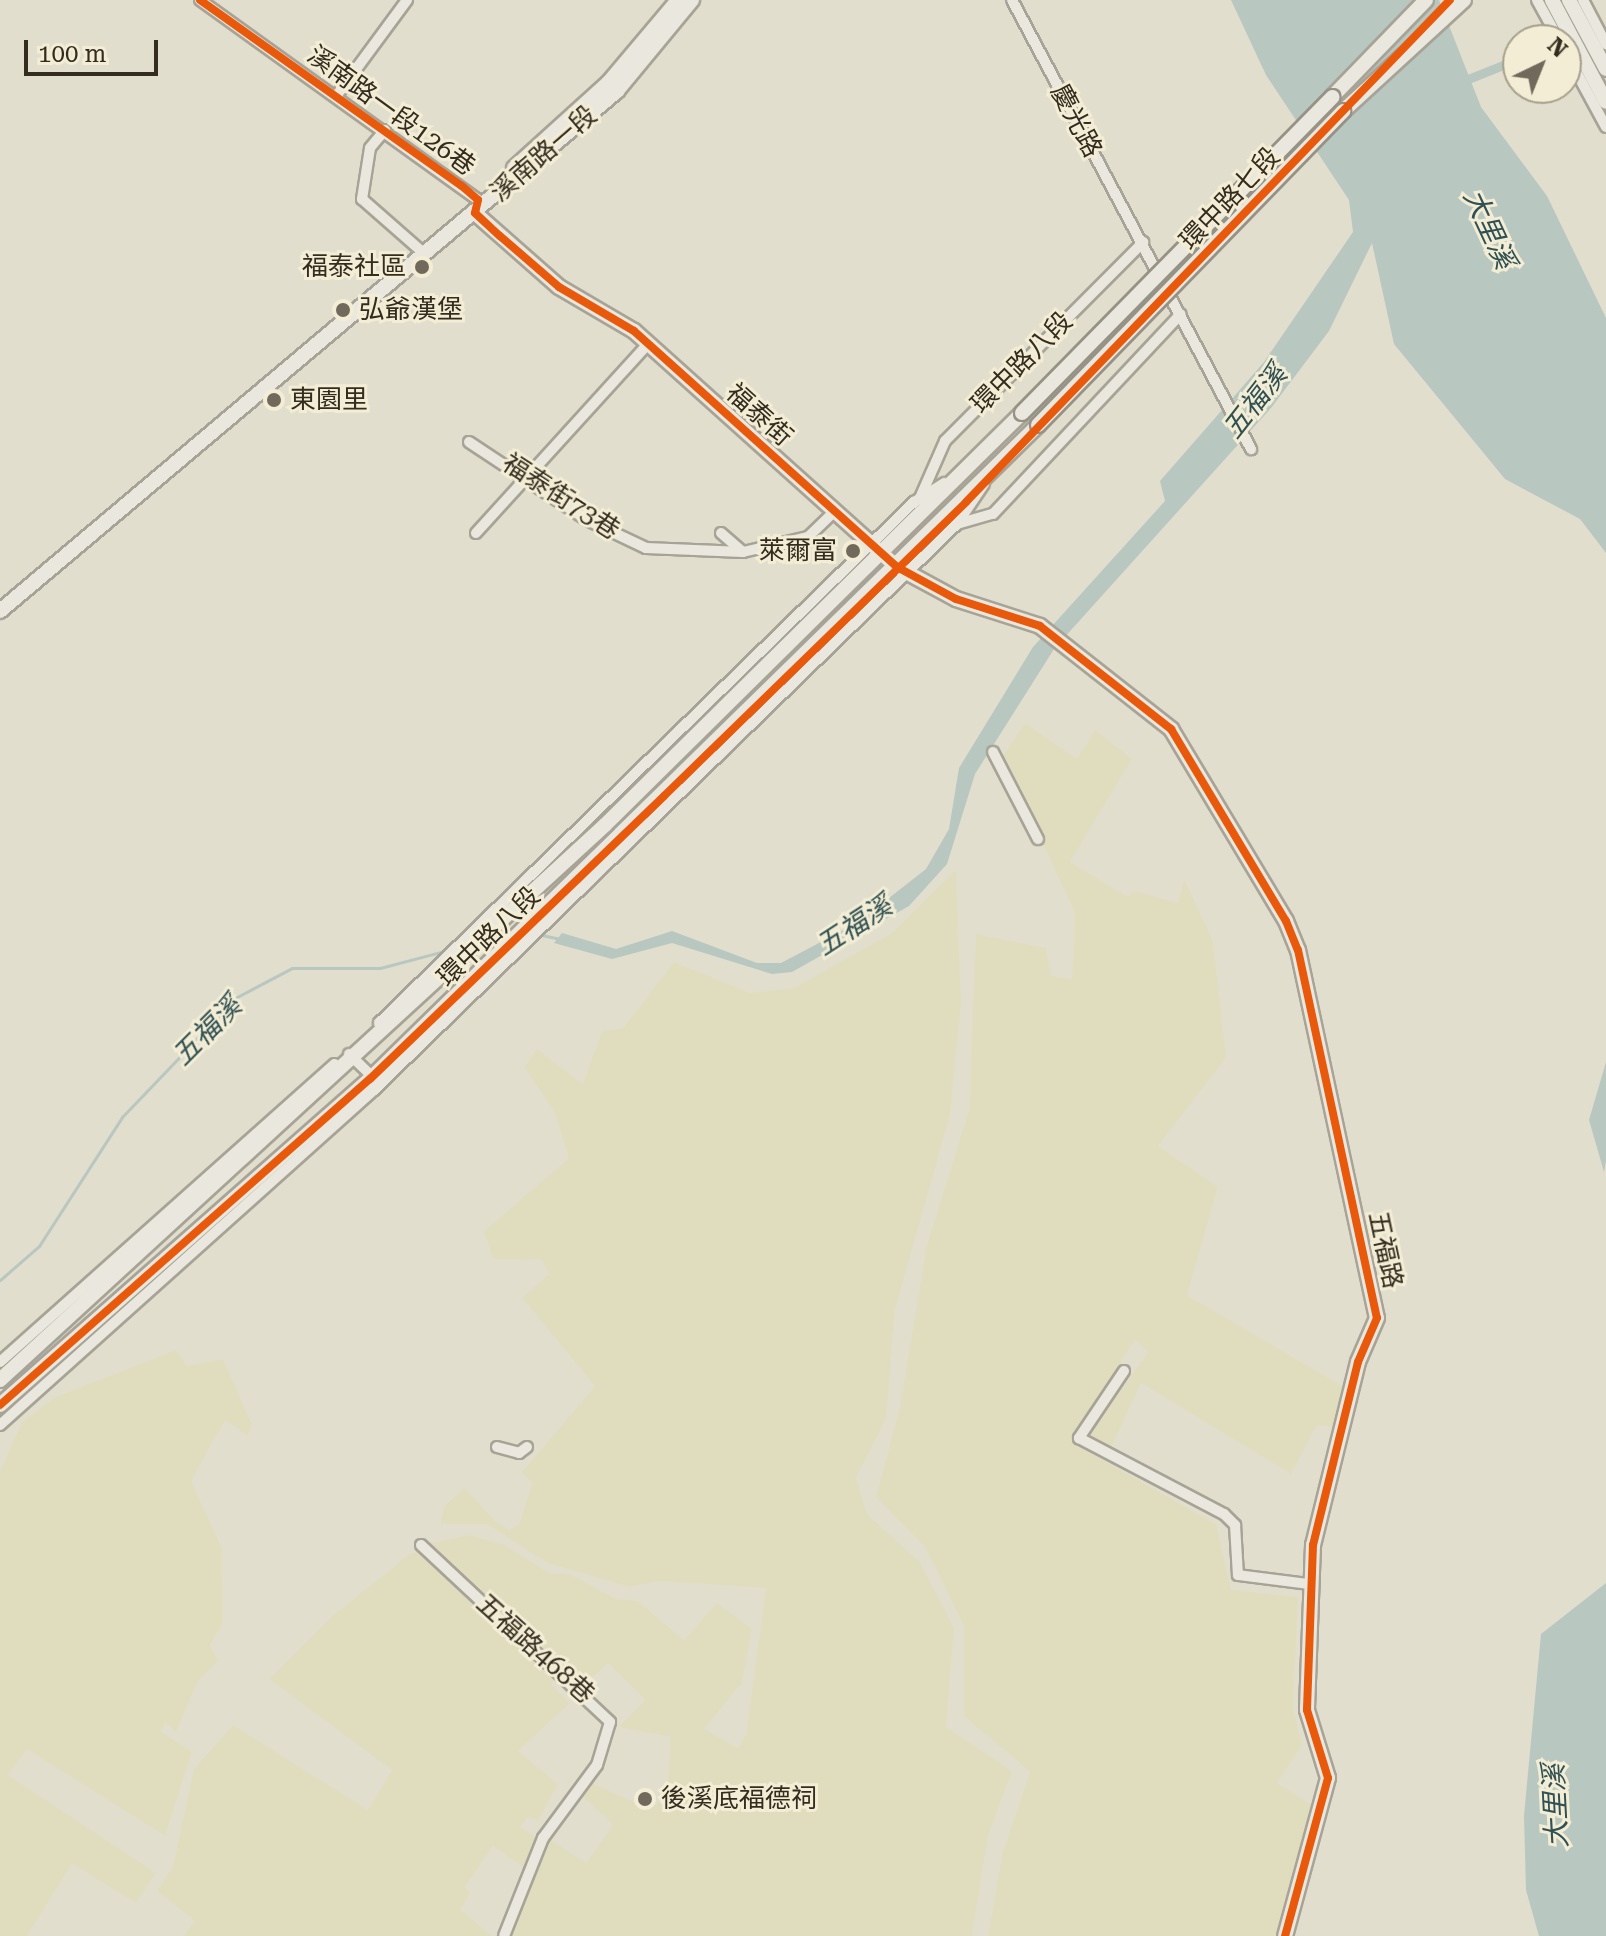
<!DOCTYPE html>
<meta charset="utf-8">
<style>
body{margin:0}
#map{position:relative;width:1606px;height:1936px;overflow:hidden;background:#e2decd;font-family:"Roboto Serif","Noto Sans TC",serif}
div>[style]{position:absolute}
.farmland>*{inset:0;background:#e0ddbf}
.water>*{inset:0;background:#b8c7c0}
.stream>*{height:3px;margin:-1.5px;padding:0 1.5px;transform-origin:1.5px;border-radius:1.5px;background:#b8c7c0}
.canal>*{height:9px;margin:-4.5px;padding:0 4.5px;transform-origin:4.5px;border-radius:4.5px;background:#b8c7c0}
.roads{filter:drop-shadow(2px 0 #a7a396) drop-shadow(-2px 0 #a7a396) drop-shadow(0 2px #a7a396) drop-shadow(0 -2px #a7a396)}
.street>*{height:10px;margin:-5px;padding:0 5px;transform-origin:5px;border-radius:5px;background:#eae8de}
.secondary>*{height:14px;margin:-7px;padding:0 7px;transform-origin:7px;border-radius:7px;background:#eae8de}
.bridges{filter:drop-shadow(2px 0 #979286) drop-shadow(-2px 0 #979286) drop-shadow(0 2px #979286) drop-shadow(0 -2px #979286)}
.secondary-bridge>*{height:14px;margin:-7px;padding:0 7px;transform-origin:7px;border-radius:7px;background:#eae8de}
.cycleway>*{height:8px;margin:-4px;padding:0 4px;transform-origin:4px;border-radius:4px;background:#e8590c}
.dots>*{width:22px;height:22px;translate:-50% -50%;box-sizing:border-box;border:4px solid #f2edd4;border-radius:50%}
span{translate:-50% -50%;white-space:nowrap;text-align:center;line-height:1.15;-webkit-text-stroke:6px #f2edd4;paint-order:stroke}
.street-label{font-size:26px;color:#342c1f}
.poi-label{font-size:26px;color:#342c1f}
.right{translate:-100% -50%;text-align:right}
.left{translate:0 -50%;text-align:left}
.water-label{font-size:28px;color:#305053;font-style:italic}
.north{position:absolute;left:1502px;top:24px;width:80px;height:80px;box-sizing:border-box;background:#f2edd4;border:2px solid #a6a08c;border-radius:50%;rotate:43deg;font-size:22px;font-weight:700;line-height:32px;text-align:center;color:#342c1f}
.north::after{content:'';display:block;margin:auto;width:28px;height:36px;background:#716a5c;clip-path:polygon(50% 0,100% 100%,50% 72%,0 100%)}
.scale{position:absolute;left:24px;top:40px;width:134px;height:36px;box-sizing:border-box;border:4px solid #342c1f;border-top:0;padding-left:10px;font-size:24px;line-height:28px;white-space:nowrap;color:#342c1f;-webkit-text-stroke:6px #f2edd4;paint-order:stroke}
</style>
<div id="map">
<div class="farmland">
<i style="clip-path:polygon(1025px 723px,1077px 759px,1095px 730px,1132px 759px,1070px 862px,1128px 897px,1134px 891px,1178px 903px,1184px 879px,1213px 941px,1226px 1058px,1158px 1146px,1218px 1187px,1187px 1295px,1344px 1387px,1333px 1427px,1317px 1425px,1291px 1474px,1141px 1383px,1111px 1448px,1087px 1438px,1148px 1352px,1135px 1340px,1121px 1360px,1123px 1374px,1072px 1443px,1216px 1524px,1231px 1590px,1298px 1597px,1293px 1706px,1302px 1745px,1277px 1783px,1317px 1808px,1282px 1936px,988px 1936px,1002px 1855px,1030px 1772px,964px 1716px,964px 1626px,925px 1547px,876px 1497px,900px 1407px,927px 1245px,969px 1110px,976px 934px,1046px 948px,1051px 976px,1072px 979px,1075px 913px,1003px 756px)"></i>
<i style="clip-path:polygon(956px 870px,961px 1004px,950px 1115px,895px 1309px,886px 1419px,856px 1477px,867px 1514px,920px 1562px,954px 1628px,946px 1727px,1012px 1771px,988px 1836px,972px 1936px,508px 1936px,548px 1838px,586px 1863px,613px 1825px,579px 1793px,589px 1782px,650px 1809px,667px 1796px,671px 1737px,618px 1727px,646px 1700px,608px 1663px,581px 1688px,427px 1544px,469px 1535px,505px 1545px,551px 1574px,568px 1573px,616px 1599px,638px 1601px,684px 1640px,717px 1603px,752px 1629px,742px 1683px,704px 1729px,738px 1748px,746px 1735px,766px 1588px,657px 1581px,630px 1587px,547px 1563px,487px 1524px,440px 1524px,445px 1505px,465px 1488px,495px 1521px,510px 1530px,520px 1523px,532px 1483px,522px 1472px,595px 1386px,522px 1298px,549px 1274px,542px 1260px,493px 1259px,484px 1231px,569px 1158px,555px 1113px,524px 1067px,537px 1049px,583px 1084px,602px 1031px,623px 1028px,674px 962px,750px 993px,794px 988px,892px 933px)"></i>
<i style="clip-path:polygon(176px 1350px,187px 1366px,223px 1359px,252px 1424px,248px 1436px,225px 1420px,191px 1481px,222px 1548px,223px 1623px,210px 1645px,218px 1661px,198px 1681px,176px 1732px,166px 1723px,160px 1731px,192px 1752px,165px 1836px,27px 1749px,8px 1775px,156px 1873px,136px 1903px,72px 1864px,27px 1936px,0 1936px,0 1471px,22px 1422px,55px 1397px)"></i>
<i style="clip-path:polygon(424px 1552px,556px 1677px,551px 1684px,570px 1703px,518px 1751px,558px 1784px,538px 1821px,528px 1817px,520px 1827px,540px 1840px,525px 1869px,493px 1846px,465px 1887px,470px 1892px,461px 1910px,492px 1936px,183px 1936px,195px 1921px,157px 1891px,173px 1866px,194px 1769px,233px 1725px,368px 1810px,392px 1770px,269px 1679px,331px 1617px,411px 1553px)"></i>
</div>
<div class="water">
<i style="clip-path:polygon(1231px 0,1439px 0,1481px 107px,1547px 196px,1606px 318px,1606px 553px,1580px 519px,1505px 479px,1394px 344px,1372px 243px,1329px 331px,1271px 408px,1054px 649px,975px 774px,947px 864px,909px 906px,792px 972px,772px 974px,672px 943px,612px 959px,554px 943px,562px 933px,616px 949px,672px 931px,757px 963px,781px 963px,857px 923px,926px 869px,949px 829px,959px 768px,1033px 647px,1165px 501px,1160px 481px,1264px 362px,1353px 232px,1349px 200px,1266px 75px)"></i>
<i style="clip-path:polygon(1606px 1062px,1606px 1161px,1604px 1172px,1589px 1120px)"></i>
<i style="clip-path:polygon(1606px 1583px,1606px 1936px,1539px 1936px,1526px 1890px,1524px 1816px,1541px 1634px)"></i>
</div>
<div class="stream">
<i style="left:537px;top:934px;width:25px;rotate:12deg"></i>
<i style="left:486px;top:942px;width:20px;rotate:-11deg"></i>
<i style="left:0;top:1280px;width:52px;rotate:-41.1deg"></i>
<i style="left:39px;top:1246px;width:153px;rotate:-57.2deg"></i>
<i style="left:122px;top:1117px;width:166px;rotate:-46.2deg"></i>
<i style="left:237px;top:997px;width:62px;rotate:-27.8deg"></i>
<i style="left:292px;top:968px;width:88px"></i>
<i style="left:380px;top:968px;width:70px;rotate:-14.8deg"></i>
</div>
<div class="canal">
<i style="left:1458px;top:83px;width:65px;rotate:-21.8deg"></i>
</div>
<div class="roads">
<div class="street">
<i style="left:200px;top:0;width:342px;rotate:35.7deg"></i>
<i style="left:1012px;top:0;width:509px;rotate:61.97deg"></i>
<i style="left:1537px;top:0;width:46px;rotate:61.2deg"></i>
<i style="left:1583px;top:0;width:50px;rotate:62.4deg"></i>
<i style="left:1566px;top:53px;width:84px;rotate:61.6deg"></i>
<i style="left:337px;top:95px;width:118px;rotate:-53.6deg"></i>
<i style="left:385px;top:130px;width:23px;rotate:130deg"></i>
<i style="left:370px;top:148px;width:52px;rotate:98.9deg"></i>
<i style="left:362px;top:199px;width:77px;rotate:41.3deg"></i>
<i style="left:469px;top:442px;width:141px;rotate:33.5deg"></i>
<i style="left:587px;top:520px;width:65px;rotate:25.4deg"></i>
<i style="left:646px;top:548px;width:97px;rotate:2.4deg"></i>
<i style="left:743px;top:552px;width:67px;rotate:-13deg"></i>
<i style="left:808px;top:537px;width:36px;rotate:-44deg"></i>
<i style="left:920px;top:498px;width:62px;rotate:-66.3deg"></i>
<i style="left:945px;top:441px;width:281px;rotate:-45.1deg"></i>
<i style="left:957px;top:524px;width:37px;rotate:-16deg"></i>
<i style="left:993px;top:514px;width:274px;rotate:-46.8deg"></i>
<i style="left:476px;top:533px;width:256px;rotate:-47.7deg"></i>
<i style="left:721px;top:533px;width:29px;rotate:41deg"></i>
<i style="left:993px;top:752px;width:98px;rotate:62.7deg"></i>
<i style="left:379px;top:1023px;width:747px;rotate:-44.24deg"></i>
<i style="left:914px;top:502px;width:36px;rotate:-32deg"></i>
<i style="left:349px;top:1054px;width:36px;rotate:44deg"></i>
<i style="left:0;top:1362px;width:448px;rotate:-41.7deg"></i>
<i style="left:1124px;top:1371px;width:81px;rotate:123.9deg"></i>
<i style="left:1079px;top:1438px;width:164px;rotate:27.7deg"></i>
<i style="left:1224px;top:1514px;width:16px;rotate:45deg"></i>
<i style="left:1235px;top:1525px;width:50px;rotate:86.6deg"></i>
<i style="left:1238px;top:1575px;width:71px;rotate:7.3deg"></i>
<i style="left:0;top:1425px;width:502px;rotate:-41.85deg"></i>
<i style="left:374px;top:1090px;width:813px;rotate:-44.15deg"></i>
<i style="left:957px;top:524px;width:48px;rotate:-56deg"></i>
<i style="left:497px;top:1447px;width:23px;rotate:15deg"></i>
<i style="left:519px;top:1453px;width:10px;rotate:-37deg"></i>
<i style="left:421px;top:1545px;width:259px;rotate:43.1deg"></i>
<i style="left:610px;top:1722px;width:45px;rotate:106.8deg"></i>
<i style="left:597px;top:1765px;width:91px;rotate:126.5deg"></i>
<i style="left:543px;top:1838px;width:105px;rotate:111.7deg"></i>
</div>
<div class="secondary">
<i style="left:1552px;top:0;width:115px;rotate:62.1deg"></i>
<i style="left:1569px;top:0;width:78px;rotate:61.8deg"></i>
<i style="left:1332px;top:97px;width:135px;rotate:-45.9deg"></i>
<i style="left:1343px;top:111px;width:164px;rotate:-42.5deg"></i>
<i style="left:514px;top:168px;width:128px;rotate:-42.2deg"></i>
<i style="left:609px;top:82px;width:107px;rotate:-49.9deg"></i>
<i style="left:475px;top:213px;width:112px;rotate:41.4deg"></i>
<i style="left:559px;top:287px;width:87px;rotate:30.4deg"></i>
<i style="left:634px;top:331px;width:353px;rotate:41.9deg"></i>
<i style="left:897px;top:567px;width:67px;rotate:28.5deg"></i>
<i style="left:956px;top:599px;width:88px;rotate:17.8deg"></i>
<i style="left:1040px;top:626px;width:167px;rotate:38.2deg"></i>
<i style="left:1171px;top:729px;width:224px;rotate:59.1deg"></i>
<i style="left:1286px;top:921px;width:31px;rotate:68deg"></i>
<i style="left:1298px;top:950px;width:376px;rotate:77.9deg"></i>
<i style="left:1377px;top:1318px;width:48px;rotate:113.4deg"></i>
<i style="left:1358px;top:1362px;width:188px;rotate:103.8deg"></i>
<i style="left:1313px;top:1545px;width:165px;rotate:92.1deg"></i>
<i style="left:1307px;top:1710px;width:71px;rotate:72.8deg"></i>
<i style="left:1328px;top:1778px;width:164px;rotate:105.2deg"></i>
<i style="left:0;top:611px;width:807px;rotate:-40.12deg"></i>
<i style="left:617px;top:91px;width:118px;rotate:-50.5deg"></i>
<i style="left:0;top:1380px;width:821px;rotate:-42.53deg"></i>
<i style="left:605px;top:825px;width:586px;rotate:-44.65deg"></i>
<i style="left:0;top:1405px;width:493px;rotate:-41.4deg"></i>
<i style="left:370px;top:1079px;width:935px;rotate:-44.39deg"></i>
</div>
</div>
<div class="bridges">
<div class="secondary-bridge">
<i style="left:1022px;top:413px;width:443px;rotate:-45.5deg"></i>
<i style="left:1038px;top:425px;width:438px;rotate:-45.8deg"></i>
</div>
</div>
<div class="cycleway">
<i style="left:200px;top:0;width:321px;rotate:35.4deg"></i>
<i style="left:462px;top:186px;width:21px;rotate:41deg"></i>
<i style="left:478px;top:200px;width:13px;rotate:103deg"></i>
<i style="left:475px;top:213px;width:34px;rotate:43deg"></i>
<i style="left:500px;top:236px;width:78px;rotate:40.8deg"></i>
<i style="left:559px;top:287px;width:87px;rotate:30.4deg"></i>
<i style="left:634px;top:331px;width:353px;rotate:41.9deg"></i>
<i style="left:897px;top:567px;width:67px;rotate:28.5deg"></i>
<i style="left:956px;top:599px;width:88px;rotate:17.8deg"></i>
<i style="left:1040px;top:626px;width:167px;rotate:38.2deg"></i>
<i style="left:1171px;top:729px;width:224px;rotate:59.1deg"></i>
<i style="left:1286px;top:921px;width:31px;rotate:68deg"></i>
<i style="left:1298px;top:950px;width:376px;rotate:77.9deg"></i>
<i style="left:1377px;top:1318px;width:48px;rotate:113.4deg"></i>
<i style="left:1358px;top:1362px;width:188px;rotate:103.8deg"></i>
<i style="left:1313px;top:1545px;width:165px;rotate:92.1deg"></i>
<i style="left:1307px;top:1710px;width:71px;rotate:72.8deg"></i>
<i style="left:1328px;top:1778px;width:164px;rotate:105.2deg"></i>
<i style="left:0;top:1405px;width:493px;rotate:-41.4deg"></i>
<i style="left:370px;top:1079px;width:408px;rotate:-43.9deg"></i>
<i style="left:664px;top:796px;width:421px;rotate:-44.2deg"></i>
<i style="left:966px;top:502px;width:697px;rotate:-46.05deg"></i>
</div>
<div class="dots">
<i style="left:422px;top:267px;background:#716a5c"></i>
<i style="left:343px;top:310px;background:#716a5c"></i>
<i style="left:274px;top:400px;background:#716a5c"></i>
<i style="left:853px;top:551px;background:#716a5c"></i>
<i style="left:645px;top:1799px;background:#716a5c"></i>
</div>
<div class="street-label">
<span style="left:391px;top:111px;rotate:36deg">溪南路一段126巷</span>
<span style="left:1076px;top:121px;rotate:62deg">慶光路</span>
<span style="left:544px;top:154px;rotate:-41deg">溪南路一段</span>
<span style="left:1230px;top:199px;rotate:-46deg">環中路七段</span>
<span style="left:1022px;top:363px;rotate:-45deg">環中路八段</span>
<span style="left:759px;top:415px;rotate:42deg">福泰街</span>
<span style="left:561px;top:497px;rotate:33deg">福泰街73巷</span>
<span style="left:489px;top:937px;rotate:-44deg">環中路八段</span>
<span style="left:1385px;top:1250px;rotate:78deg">五福路</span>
<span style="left:535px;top:1649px;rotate:42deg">五福路468巷</span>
</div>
<div class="poi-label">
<span class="right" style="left:406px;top:267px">福泰社區</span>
<span class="left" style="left:359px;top:310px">弘爺漢堡</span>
<span class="left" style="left:290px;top:400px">東園里</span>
<span class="right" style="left:837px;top:551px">萊爾富</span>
<span class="left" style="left:661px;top:1799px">後溪底福德祠</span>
</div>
<div class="water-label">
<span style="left:1489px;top:229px;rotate:65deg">大里溪</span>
<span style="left:1255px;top:402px;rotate:-52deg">五福溪</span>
<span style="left:854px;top:926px;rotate:-33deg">五福溪</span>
<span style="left:207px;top:1031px;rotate:-45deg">五福溪</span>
<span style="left:1556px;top:1806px;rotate:-93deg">大里溪</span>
</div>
<div class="north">N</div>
<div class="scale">100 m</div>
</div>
